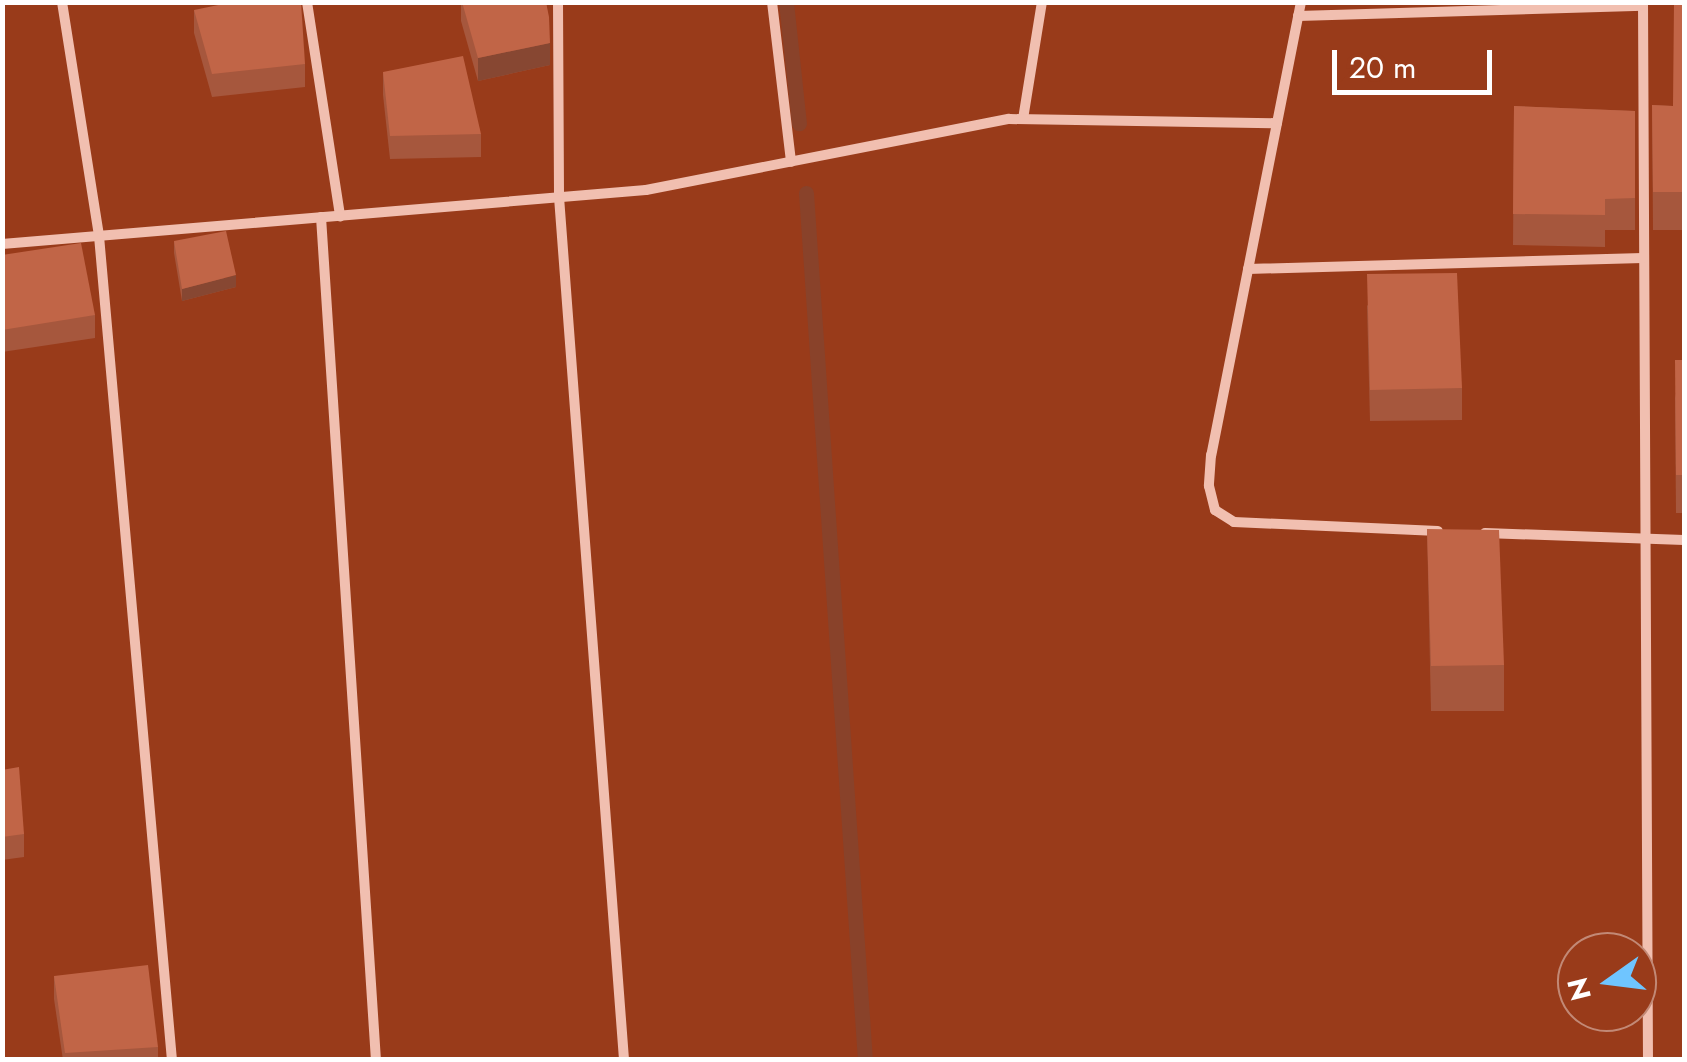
<!DOCTYPE html>
<style>
body{margin:0}
#map{position:relative;width:1687px;height:1062px;overflow:hidden;background:#993b1a;font-family:Jost,sans-serif}
div>[style]{position:absolute}
.stream>*{height:15px;margin:-7.5px;padding:0 7.5px;transform-origin:7.5px;border-radius:7.5px;background:#89422a}
.minor>*{height:10px;margin:-5px;padding:0 5px;transform-origin:5px;border-radius:5px;background:#f1bfb0}
.wall>*{inset:0;background:#a6573d}
.shaded-wall>*{inset:0;background:#874732}
.building>*{inset:0;background:#c16547}
span{translate:-50% -50%;white-space:nowrap;text-align:center;line-height:1.15;-webkit-text-stroke:10px #993b1a;paint-order:stroke}
.frame{position:absolute;inset:0;border:5px solid #fff;pointer-events:none}
.north{position:absolute;left:1557px;top:932px;width:100px;height:100px;box-sizing:border-box;background:#993b1a;border:2px solid #c28976;border-radius:50%;rotate:256deg;font-size:28px;font-weight:700;line-height:40px;text-align:center;color:#fff}
.north::after{content:'';display:block;margin:auto;width:35px;height:45px;background:#6fc5ff;clip-path:polygon(50% 0,100% 100%,50% 72%,0 100%)}
.scale{position:absolute;left:1332px;top:50px;width:160px;height:45px;box-sizing:border-box;border:5px solid #fff;border-top:0;padding-left:12px;font-size:30px;line-height:35px;white-space:nowrap;color:#fff;-webkit-text-stroke:8px #993b1a;paint-order:stroke}
</style>
<div id="map">
<div class="stream">
<i style="left:786px;top:2px;width:122px;rotate:83.9deg"></i>
<i style="left:806px;top:193px;width:869px;rotate:86.11deg"></i>
</div>
<div class="minor">
<i style="left:62px;top:2px;width:237px;rotate:81deg"></i>
<i style="left:99px;top:236px;width:827px;rotate:84.94deg"></i>
<i style="left:307px;top:2px;width:217px;rotate:81.2deg"></i>
<i style="left:558px;top:2px;width:195px;rotate:89.7deg"></i>
<i style="left:559px;top:197px;width:865px;rotate:85.69deg"></i>
<i style="left:772px;top:2px;width:161px;rotate:83.2deg"></i>
<i style="left:1301px;top:2px;width:462px;rotate:101.2deg"></i>
<i style="left:1211px;top:455px;width:31px;rotate:94deg"></i>
<i style="left:1209px;top:486px;width:25px;rotate:76deg"></i>
<i style="left:1215px;top:510px;width:22px;rotate:32deg"></i>
<i style="left:1234px;top:522px;width:204px;rotate:2.5deg"></i>
<i style="left:1643px;top:2px;width:1058px;rotate:89.73deg"></i>
<i style="left:1298px;top:16px;width:345px;rotate:-1.7deg"></i>
<i style="left:1023px;top:119px;width:119px;rotate:-80.8deg"></i>
<i style="left:321px;top:217px;width:845px;rotate:86.27deg"></i>
<i style="left:2px;top:244px;width:646px;rotate:-4.79deg"></i>
<i style="left:646px;top:190px;width:370px;rotate:-11.1deg"></i>
<i style="left:1009px;top:119px;width:268px;rotate:0.9deg"></i>
<i style="left:1248px;top:269px;width:395px;rotate:-1.6deg"></i>
<i style="left:1485px;top:533px;width:199px;rotate:2deg"></i>
</div>
<div class="wall">
<i style="clip-path:polygon(461px 2px,546px 2px,550px 65px,478px 81px,461px 21px)"></i>
<i style="clip-path:polygon(1684px 2px,1684px 230px,1653px 230px,1652px 105px,1673px 106px)"></i>
<i style="clip-path:polygon(194px 10px,305px 64px,305px 87px,212px 97px,194px 33px)"></i>
<i style="clip-path:polygon(383px 72px,481px 134px,481px 157px,390px 159px,383px 95px)"></i>
<i style="clip-path:polygon(1514px 106px,1635px 111px,1635px 230px,1605px 230px,1605px 247px,1513px 245px)"></i>
<i style="clip-path:polygon(174px 241px,236px 287px,182px 301px,174px 253px)"></i>
<i style="clip-path:polygon(2px 255px,95px 315px,95px 338px,2px 352px)"></i>
<i style="clip-path:polygon(1367px 305px,1462px 388px,1462px 420px,1370px 421px)"></i>
<i style="clip-path:polygon(1684px 360px,1684px 513px,1676px 513px,1675px 398px)"></i>
<i style="clip-path:polygon(1427px 529px,1504px 665px,1504px 711px,1431px 711px)"></i>
<i style="clip-path:polygon(2px 770px,24px 834px,24px 857px,2px 860px)"></i>
<i style="clip-path:polygon(54px 976px,158px 1047px,158px 1060px,63px 1060px,54px 999px)"></i>
</div>
<div class="shaded-wall">
<i style="clip-path:polygon(550px 43px,550px 65px,478px 81px,478px 58px)"></i>
<i style="clip-path:polygon(236px 275px,236px 287px,182px 301px,182px 289px)"></i>
</div>
<div class="building">
<i style="clip-path:polygon(233px 2px,301px 2px,305px 64px,212px 74px,194px 10px)"></i>
<i style="clip-path:polygon(462px 2px,546px 2px,549px 17px,550px 43px,478px 58px)"></i>
<i style="clip-path:polygon(1674px 2px,1684px 2px,1684px 192px,1653px 192px,1652px 105px,1673px 106px)"></i>
<i style="clip-path:polygon(463px 56px,481px 134px,390px 136px,383px 72px)"></i>
<i style="clip-path:polygon(1514px 106px,1635px 111px,1635px 198px,1605px 199px,1605px 215px,1513px 214px)"></i>
<i style="clip-path:polygon(226px 231px,236px 275px,182px 289px,174px 241px)"></i>
<i style="clip-path:polygon(81px 243px,95px 315px,2px 330px,2px 255px)"></i>
<i style="clip-path:polygon(1457px 273px,1462px 388px,1370px 390px,1367px 274px)"></i>
<i style="clip-path:polygon(1675px 360px,1684px 360px,1684px 475px,1676px 475px)"></i>
<i style="clip-path:polygon(1427px 529px,1499px 530px,1504px 665px,1431px 666px)"></i>
<i style="clip-path:polygon(19px 767px,24px 834px,2px 837px,2px 770px)"></i>
<i style="clip-path:polygon(148px 965px,158px 1047px,65px 1053px,54px 976px)"></i>
</div>
<div class="frame"></div>
<div class="north">N</div>
<div class="scale">20 m</div>
</div>
